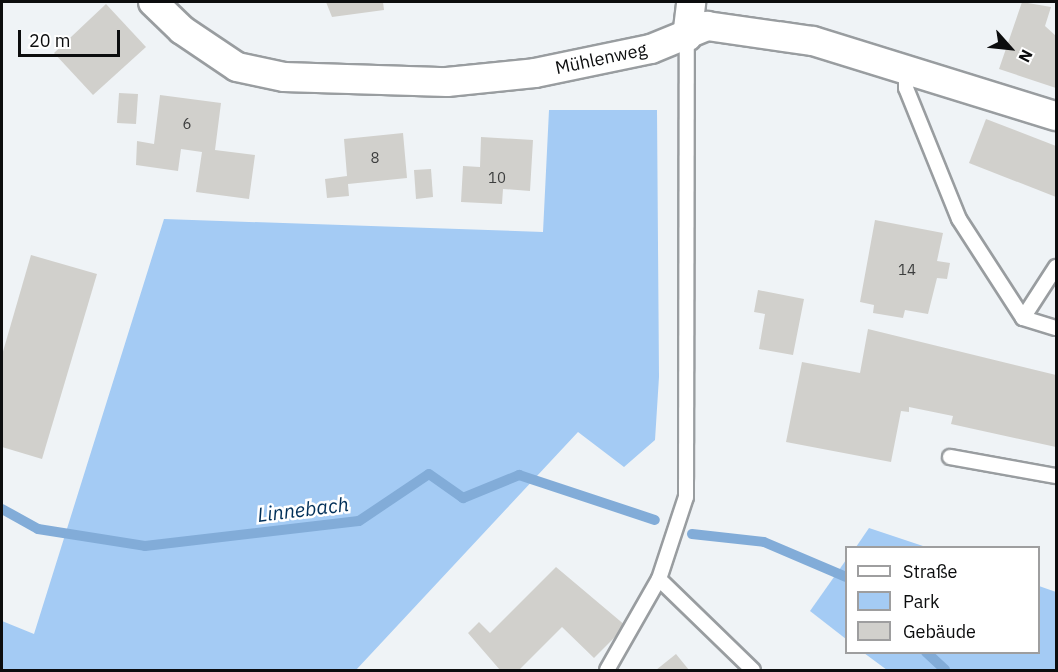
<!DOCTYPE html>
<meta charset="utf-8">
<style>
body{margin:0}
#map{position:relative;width:1058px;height:672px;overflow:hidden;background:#eff3f6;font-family:"IBM Plex Sans",sans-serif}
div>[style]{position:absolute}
.green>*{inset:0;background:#a4cbf4}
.stream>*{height:10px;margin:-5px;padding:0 5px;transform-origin:5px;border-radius:5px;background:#82acd8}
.building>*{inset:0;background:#d1d0cc}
.roads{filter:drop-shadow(2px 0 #999da0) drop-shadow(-2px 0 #999da0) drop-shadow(0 2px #999da0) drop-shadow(0 -2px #999da0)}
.lane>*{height:14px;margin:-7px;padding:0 7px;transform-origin:7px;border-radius:7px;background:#fff}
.street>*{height:28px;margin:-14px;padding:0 14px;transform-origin:14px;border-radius:14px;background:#fff}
span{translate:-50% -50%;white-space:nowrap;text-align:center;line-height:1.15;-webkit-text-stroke:5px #fff;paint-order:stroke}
.number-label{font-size:15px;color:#3d3e3e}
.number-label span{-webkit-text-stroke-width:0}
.street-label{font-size:18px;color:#0c0d0e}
.water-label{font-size:20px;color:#002f58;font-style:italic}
.frame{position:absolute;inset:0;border:3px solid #0c0d0e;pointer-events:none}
.legend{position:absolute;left:845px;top:546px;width:195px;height:108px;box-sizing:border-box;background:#fff;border:2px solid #9e9e9f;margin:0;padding:8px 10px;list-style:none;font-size:18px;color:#0c0d0e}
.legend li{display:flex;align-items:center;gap:12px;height:30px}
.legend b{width:30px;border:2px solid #9e9e9f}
.north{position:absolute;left:980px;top:18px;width:60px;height:60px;-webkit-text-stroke:4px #fff;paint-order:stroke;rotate:117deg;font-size:16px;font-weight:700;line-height:24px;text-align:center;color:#0c0d0e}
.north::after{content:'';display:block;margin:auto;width:21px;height:27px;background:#0c0d0e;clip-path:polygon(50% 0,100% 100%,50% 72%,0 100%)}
.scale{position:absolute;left:18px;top:30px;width:102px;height:27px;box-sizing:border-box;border:3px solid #0c0d0e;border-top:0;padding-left:8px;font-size:18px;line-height:21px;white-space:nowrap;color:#0c0d0e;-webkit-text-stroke:4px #fff;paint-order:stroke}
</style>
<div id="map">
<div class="green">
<i style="clip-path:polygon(549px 110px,657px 110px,659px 377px,655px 440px,624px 467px,578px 432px,356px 670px,2px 670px,2px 621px,34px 634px,164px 219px,543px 232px)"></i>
<i style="clip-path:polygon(869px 528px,926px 547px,856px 547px)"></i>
<i style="clip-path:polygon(846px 560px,846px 639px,810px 611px)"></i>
<i style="clip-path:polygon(1039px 586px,1056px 592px,1056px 670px,887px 670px,864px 653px,1038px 652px)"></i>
</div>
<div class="stream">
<i style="left:2px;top:509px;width:41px;rotate:29.1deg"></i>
<i style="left:38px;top:529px;width:108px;rotate:9deg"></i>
<i style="left:145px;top:546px;width:215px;rotate:-6.7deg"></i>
<i style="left:359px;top:521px;width:84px;rotate:-33.9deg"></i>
<i style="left:429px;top:474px;width:42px;rotate:35.2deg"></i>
<i style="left:463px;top:498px;width:61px;rotate:-22.3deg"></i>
<i style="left:519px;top:475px;width:143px;rotate:18.3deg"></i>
<i style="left:692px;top:534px;width:72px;rotate:6.3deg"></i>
<i style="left:764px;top:542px;width:89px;rotate:23.1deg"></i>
<i style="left:926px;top:652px;width:26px;rotate:43deg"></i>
</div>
<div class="building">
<i style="clip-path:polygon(326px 2px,383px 2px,384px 10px,332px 17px)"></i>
<i style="clip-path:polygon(1022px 2px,1051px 7px,1045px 26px,1056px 36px,1056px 88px,999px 69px)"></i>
<i style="clip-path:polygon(106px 4px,146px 47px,93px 95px,54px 53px)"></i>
<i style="clip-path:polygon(119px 93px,138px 94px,136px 124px,117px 123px)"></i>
<i style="clip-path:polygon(160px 95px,221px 103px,215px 150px,255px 155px,249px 199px,196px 192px,202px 152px,181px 149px,178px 171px,136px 165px,137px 141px,154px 144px)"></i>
<i style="clip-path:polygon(986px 119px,1056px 146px,1056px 197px,969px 163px)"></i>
<i style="clip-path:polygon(403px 133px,407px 178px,348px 184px,349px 196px,327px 198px,325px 179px,347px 176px,344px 139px)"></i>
<i style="clip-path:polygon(481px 137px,533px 140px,530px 191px,503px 189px,502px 204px,461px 202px,463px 166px,480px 167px)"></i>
<i style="clip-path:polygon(431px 169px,433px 197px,416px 199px,414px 170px)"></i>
<i style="clip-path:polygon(875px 220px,943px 233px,937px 261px,950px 263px,947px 279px,937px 278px,928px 314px,905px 310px,903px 318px,873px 313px,874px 305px,860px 302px)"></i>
<i style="clip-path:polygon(31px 255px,97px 274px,42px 459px,2px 447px,2px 355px)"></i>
<i style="clip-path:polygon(758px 290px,804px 299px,793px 355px,759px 349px,765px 314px,754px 312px)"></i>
<i style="clip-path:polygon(868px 329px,1056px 375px,1056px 447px,951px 424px,953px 416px,909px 407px,909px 412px,901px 411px,891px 462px,786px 442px,802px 362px,860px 373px)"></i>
<i style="clip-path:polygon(556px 567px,626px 626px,594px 658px,562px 627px,519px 670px,500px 670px,468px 633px,479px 622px,490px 633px)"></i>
<i style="clip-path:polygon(676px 654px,689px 670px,656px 670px)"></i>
</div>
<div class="roads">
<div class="lane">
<i style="left:906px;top:67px;width:21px;rotate:90deg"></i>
<i style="left:906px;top:88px;width:141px;rotate:68deg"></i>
<i style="left:959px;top:219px;width:118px;rotate:57.1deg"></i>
<i style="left:1023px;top:318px;width:34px;rotate:17deg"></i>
<i style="left:1023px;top:318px;width:61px;rotate:-57.1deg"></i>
<i style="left:950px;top:457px;width:108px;rotate:10.2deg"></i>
<i style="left:659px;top:579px;width:131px;rotate:44.1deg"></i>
<i style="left:607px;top:670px;width:105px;rotate:-60.3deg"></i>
<i style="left:659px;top:579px;width:86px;rotate:-71.8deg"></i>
<i style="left:686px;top:497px;width:460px;rotate:-89.9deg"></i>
</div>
<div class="street">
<i style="left:153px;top:2px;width:40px;rotate:44deg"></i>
<i style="left:182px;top:30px;width:66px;rotate:33.9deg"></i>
<i style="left:237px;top:67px;width:48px;rotate:12deg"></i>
<i style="left:284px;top:77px;width:163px;rotate:1.8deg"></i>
<i style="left:447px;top:82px;width:88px;rotate:-5.8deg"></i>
<i style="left:535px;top:73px;width:118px;rotate:-11.7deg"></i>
<i style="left:651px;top:49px;width:61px;rotate:-22.3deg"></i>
<i style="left:707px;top:26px;width:107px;rotate:8.1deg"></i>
<i style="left:813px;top:41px;width:254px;rotate:17.2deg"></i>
<i style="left:687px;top:37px;width:35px;rotate:-83deg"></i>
</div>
</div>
<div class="number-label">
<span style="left:187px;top:124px">6</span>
<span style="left:375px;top:158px">8</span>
<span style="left:497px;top:178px">10</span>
<span style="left:907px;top:270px">14</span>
</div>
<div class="street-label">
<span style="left:601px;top:59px;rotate:-12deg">Mühlenweg</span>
</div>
<div class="water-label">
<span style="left:303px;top:509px;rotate:-7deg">Linnebach</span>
</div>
<div class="frame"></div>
<ul class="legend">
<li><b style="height:8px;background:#fff"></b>Straße</li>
<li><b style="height:16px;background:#a4cbf4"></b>Park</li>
<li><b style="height:16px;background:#d1d0cc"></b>Gebäude</li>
</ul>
<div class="north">N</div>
<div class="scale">20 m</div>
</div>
